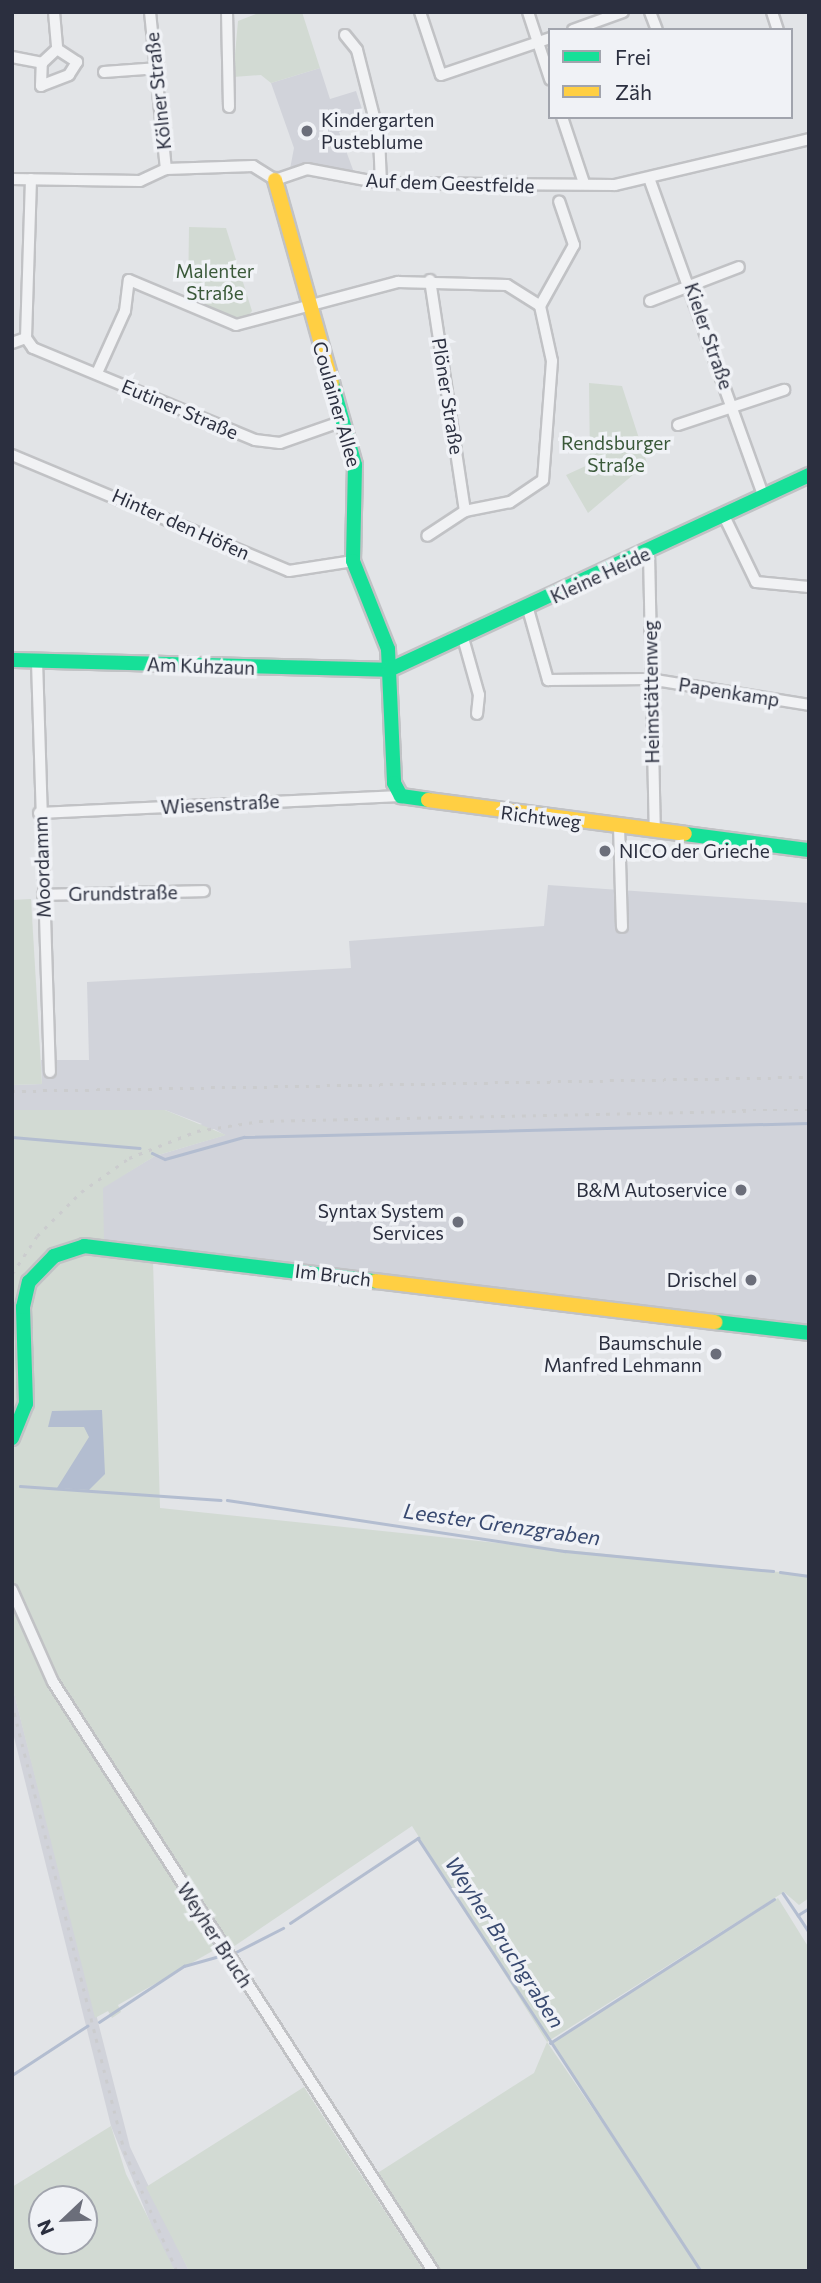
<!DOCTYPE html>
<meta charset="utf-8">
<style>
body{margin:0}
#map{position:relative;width:821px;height:2283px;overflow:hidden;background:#e2e4e7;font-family:Commissioner,sans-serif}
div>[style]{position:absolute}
.built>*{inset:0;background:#d1d3da}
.green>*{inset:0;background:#d2dad3}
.water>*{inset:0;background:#b3bdd0}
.stream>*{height:2.5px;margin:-1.25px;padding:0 1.25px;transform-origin:1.25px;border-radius:1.25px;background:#b3bdd0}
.roads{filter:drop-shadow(2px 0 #c1c2c5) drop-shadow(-2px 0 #c1c2c5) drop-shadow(0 2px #c1c2c5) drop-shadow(0 -2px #c1c2c5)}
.street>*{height:10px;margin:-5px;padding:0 5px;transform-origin:5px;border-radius:5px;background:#f1f2f4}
.fast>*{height:14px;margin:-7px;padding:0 7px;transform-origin:7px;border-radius:7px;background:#16e098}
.slow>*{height:14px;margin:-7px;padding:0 7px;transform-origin:7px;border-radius:7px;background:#ffcf43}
.rail>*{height:2.5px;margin-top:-1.25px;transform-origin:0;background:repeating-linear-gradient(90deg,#cbccce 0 3.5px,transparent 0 10.5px)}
.dots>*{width:19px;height:19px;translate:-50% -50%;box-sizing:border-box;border:4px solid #f0f2f6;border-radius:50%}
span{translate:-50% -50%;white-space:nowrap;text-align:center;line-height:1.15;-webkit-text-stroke:7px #f0f2f6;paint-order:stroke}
.street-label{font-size:19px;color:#2b2f3f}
.poi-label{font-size:19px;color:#2b2f3f}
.left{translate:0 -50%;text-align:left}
.right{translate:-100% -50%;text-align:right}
.park-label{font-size:19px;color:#3a5939}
.water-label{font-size:21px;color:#384970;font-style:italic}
.frame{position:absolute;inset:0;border:14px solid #2b2f3f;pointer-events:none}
.legend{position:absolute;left:548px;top:28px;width:245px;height:91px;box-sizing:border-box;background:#f0f2f6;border:2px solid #a1a4ad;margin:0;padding:9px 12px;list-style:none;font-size:21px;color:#2b2f3f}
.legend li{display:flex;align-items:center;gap:14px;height:35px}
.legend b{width:35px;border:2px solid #a1a4ad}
.north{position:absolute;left:28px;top:2185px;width:70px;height:70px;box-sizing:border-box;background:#f0f2f6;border:2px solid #a1a4ad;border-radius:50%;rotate:247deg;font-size:19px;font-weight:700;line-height:28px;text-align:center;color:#2b2f3f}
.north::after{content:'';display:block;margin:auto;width:24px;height:32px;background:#6b6e7a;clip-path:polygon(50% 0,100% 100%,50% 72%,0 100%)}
</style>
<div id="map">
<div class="built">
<i style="clip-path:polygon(320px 68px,330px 99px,356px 91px,367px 124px,339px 132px,355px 175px,308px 166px,290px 169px,294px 148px,271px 83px)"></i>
<i style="clip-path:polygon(548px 885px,809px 903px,809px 1341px,103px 1253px,103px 1187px,155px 1156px,225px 1135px,214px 1129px,130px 1162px,80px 1197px,12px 1281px,15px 1258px,76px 1192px,126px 1155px,202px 1124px,165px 1110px,12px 1110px,12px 1085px,42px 1084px,41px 1060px,89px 1060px,87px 982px,351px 968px,349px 941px,544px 926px)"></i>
<i style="clip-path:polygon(12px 1685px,130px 2147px,189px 2271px,175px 2271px,160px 2247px,111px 2126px,12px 1729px)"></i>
</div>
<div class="green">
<i style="clip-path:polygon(261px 12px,302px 12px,320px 68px,271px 83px,261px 75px,233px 77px,238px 21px)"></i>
<i style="clip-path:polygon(189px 227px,226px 228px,252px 311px,247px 317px,238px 320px,188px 300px)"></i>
<i style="clip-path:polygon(589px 383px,622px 386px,647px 463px,588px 513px,566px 475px,590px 464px)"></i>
<i style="clip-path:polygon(31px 899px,42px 1084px,12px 1085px,12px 900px)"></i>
<i style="clip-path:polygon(12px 1110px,165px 1110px,226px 1135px,155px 1156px,103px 1188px,104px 1242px,153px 1260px,160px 1508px,809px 1575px,809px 1898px,799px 1905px,784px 1892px,547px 2042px,677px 2232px,551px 2043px,778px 1898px,809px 1948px,809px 2271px,440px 2271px,376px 2174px,534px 2073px,547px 2042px,412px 1826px,230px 1949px,101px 1746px,96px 1750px,216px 1949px,118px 2005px,121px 2012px,112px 2018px,108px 2011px,95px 2018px,12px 1685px)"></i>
<i style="clip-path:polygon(304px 2087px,350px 2158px,424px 2271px,189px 2271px,146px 2187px)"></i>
<i style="clip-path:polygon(evenodd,111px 2126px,126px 2174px,175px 2271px,12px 2271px,12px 2187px,111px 2126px,42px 2199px,84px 2199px,84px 2241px,42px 2241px,42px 2199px)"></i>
</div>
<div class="water">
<i style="clip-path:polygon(102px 1410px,105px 1474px,89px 1490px,57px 1488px,89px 1437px,84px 1427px,48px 1427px,52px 1411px)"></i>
</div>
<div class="stream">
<i style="left:12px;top:1137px;width:128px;rotate:4.9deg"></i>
<i style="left:152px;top:1153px;width:14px;rotate:25deg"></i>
<i style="left:165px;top:1159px;width:82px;rotate:-15.6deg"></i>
<i style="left:244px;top:1137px;width:565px;rotate:-1.42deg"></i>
<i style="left:20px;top:1486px;width:201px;rotate:4deg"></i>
<i style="left:227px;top:1500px;width:342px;rotate:8.6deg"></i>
<i style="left:565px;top:1551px;width:209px;rotate:5.5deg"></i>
<i style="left:780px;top:1572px;width:29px;rotate:8deg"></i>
<i style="left:783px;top:1893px;width:27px;rotate:56deg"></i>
<i style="left:798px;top:1915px;width:13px;rotate:-32deg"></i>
<i style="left:798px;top:1915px;width:20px;rotate:57deg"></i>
<i style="left:290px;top:1923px;width:154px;rotate:-33.6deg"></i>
<i style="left:418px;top:1838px;width:517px;rotate:56.83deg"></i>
<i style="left:234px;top:1953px;width:55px;rotate:-27deg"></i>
<i style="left:99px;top:2022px;width:102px;rotate:-33.4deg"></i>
<i style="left:184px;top:1966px;width:41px;rotate:-15.8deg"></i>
<i style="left:550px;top:2043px;width:266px;rotate:-32.7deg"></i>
<i style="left:12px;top:2075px;width:90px;rotate:-33.2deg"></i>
</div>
<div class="roads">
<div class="street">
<i style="left:54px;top:12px;width:37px;rotate:85deg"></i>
<i style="left:150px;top:12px;width:158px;rotate:84.2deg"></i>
<i style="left:227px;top:12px;width:95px;rotate:88.8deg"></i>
<i style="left:420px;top:12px;width:66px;rotate:71.6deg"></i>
<i style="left:441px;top:75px;width:115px;rotate:-18.7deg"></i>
<i style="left:528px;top:12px;width:71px;rotate:71.8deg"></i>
<i style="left:650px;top:12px;width:19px;rotate:69deg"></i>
<i style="left:772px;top:12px;width:19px;rotate:72deg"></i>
<i style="left:573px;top:30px;width:53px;rotate:-19.8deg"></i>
<i style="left:345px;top:35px;width:19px;rotate:51deg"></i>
<i style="left:357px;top:50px;width:89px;rotate:75.7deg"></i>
<i style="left:379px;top:136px;width:47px;rotate:87.6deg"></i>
<i style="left:57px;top:49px;width:24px;rotate:33deg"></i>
<i style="left:77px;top:62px;width:15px;rotate:122deg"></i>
<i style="left:69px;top:75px;width:30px;rotate:159deg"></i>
<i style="left:41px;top:86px;width:23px;rotate:-88deg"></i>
<i style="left:42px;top:63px;width:21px;rotate:-43deg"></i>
<i style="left:12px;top:57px;width:31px;rotate:11deg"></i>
<i style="left:104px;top:72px;width:55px;rotate:-4.2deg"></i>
<i style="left:562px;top:117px;width:70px;rotate:71.6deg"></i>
<i style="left:649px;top:178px;width:339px;rotate:70.2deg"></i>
<i style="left:12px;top:179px;width:128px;rotate:0.9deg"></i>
<i style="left:140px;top:181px;width:29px;rotate:-25deg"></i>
<i style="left:166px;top:169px;width:87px;rotate:-2deg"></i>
<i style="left:253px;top:166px;width:26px;rotate:32deg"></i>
<i style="left:275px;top:180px;width:34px;rotate:-19deg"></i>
<i style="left:307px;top:169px;width:75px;rotate:10.7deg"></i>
<i style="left:381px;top:183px;width:234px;rotate:0.5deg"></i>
<i style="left:615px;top:185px;width:199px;rotate:-13.3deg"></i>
<i style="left:430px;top:280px;width:234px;rotate:81.4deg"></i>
<i style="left:650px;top:301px;width:95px;rotate:-20.9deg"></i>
<i style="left:540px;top:306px;width:70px;rotate:-60.9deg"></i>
<i style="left:574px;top:245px;width:46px;rotate:-108.8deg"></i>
<i style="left:26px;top:338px;width:159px;rotate:-88.2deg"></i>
<i style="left:12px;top:343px;width:15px;rotate:-20deg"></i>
<i style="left:26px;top:338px;width:12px;rotate:55deg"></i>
<i style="left:33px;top:348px;width:240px;rotate:22.5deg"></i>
<i style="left:255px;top:440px;width:25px;rotate:7deg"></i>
<i style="left:280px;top:443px;width:64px;rotate:-19.3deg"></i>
<i style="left:97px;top:373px;width:68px;rotate:-65.7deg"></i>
<i style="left:125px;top:311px;width:31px;rotate:-83deg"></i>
<i style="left:129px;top:280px;width:116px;rotate:22.8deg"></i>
<i style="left:236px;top:325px;width:168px;rotate:-14.9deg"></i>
<i style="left:398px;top:282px;width:109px;rotate:1.6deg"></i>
<i style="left:507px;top:285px;width:39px;rotate:32deg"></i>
<i style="left:540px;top:306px;width:56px;rotate:77.7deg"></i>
<i style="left:552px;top:361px;width:119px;rotate:94.3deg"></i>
<i style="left:543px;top:480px;width:40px;rotate:146deg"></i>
<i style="left:510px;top:502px;width:46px;rotate:168.7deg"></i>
<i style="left:465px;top:511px;width:45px;rotate:146.7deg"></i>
<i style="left:678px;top:425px;width:112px;rotate:-18.3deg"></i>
<i style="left:12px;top:455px;width:300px;rotate:22.7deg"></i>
<i style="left:289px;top:571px;width:65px;rotate:-8.9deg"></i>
<i style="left:725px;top:518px;width:71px;rotate:64.2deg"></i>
<i style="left:756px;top:582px;width:53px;rotate:5.4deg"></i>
<i style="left:649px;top:553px;width:277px;rotate:88.8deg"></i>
<i style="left:528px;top:609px;width:74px;rotate:74.3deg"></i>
<i style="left:548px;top:680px;width:101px;rotate:-0.6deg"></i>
<i style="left:649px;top:679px;width:162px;rotate:9.2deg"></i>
<i style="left:463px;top:638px;width:59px;rotate:74.3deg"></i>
<i style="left:479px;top:695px;width:19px;rotate:96deg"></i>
<i style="left:37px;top:661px;width:411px;rotate:88.2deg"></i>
<i style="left:39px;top:813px;width:362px;rotate:-2.7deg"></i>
<i style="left:619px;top:826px;width:101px;rotate:88.3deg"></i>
<i style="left:43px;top:895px;width:161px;rotate:-1.4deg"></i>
<i style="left:12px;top:1590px;width:101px;rotate:66deg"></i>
<i style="left:53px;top:1682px;width:701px;rotate:57.17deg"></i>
</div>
<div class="fast">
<i style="left:332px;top:383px;width:85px;rotate:74.3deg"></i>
<i style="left:355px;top:465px;width:96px;rotate:91.2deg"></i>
<i style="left:353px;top:561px;width:95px;rotate:68.3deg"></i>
<i style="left:388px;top:649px;width:134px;rotate:87.4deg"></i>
<i style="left:394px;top:783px;width:15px;rotate:62deg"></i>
<i style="left:401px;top:796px;width:27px;rotate:8deg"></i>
<i style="left:12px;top:660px;width:377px;rotate:1.5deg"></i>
<i style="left:389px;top:670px;width:463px;rotate:-24.9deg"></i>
<i style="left:685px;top:834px;width:125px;rotate:7.4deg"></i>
<i style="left:716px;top:1322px;width:94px;rotate:6.7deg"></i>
<i style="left:12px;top:1438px;width:37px;rotate:-68deg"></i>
<i style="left:26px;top:1404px;width:97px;rotate:-91.8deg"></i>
<i style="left:23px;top:1307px;width:26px;rotate:-77deg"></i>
<i style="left:29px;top:1282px;width:36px;rotate:-46deg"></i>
<i style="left:54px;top:1256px;width:32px;rotate:-18deg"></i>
<i style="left:84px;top:1246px;width:293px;rotate:6.9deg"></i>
</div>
<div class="slow">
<i style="left:275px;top:180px;width:211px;rotate:74.3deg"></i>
<i style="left:428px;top:800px;width:259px;rotate:7.5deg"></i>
<i style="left:375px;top:1281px;width:343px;rotate:6.9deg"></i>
</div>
</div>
<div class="rail">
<i style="left:12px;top:1091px;width:797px;rotate:-1.01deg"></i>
<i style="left:742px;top:1110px;width:67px"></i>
<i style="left:12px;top:1274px;width:45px;rotate:-56.7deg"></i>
<i style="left:37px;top:1236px;width:62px;rotate:-45deg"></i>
<i style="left:81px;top:1192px;width:59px;rotate:-35.3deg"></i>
<i style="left:129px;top:1158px;width:73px;rotate:-21.7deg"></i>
<i style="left:197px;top:1131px;width:64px;rotate:-9deg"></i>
<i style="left:260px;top:1121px;width:492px;rotate:-1.2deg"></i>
<i style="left:12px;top:1703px;width:463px;rotate:75.9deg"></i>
<i style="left:125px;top:2152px;width:130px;rotate:66.4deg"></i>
</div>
<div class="dots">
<i style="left:307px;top:131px;background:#6b6e7a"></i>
<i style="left:605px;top:851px;background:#6b6e7a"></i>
<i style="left:741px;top:1190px;background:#6b6e7a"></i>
<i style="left:458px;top:1222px;background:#6b6e7a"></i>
<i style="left:751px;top:1280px;background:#6b6e7a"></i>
<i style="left:716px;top:1354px;background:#6b6e7a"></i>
</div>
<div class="street-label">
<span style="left:158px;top:91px;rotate:-96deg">Kölner Straße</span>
<span style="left:450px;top:183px;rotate:2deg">Auf dem Geestfelde</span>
<span style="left:709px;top:336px;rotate:71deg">Kieler Straße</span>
<span style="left:448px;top:396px;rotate:81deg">Plöner Straße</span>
<span style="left:337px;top:404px;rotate:74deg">Coulainer Allee</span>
<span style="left:180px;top:409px;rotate:23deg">Eutiner Straße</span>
<span style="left:181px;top:524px;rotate:24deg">Hinter den Höfen</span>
<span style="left:600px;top:575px;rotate:-25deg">Kleine Heide</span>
<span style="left:201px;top:666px;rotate:2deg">Am Kuhzaun</span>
<span style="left:651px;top:692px;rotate:-91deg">Heimstättenweg</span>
<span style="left:729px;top:692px;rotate:9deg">Papenkamp</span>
<span style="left:220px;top:804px;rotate:-3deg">Wiesenstraße</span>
<span style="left:541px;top:817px;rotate:7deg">Richtweg</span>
<span style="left:42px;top:867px;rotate:-92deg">Moordamm</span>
<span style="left:123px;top:893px;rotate:-1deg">Grundstraße</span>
<span style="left:333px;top:1275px;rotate:7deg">Im Bruch</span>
<span style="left:215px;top:1935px;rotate:57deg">Weyher Bruch</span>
</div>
<div class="poi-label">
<span class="left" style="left:321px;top:131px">Kindergarten<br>Pusteblume</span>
<span class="left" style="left:619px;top:851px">NICO der Grieche</span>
<span class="right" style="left:727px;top:1190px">B&amp;M Autoservice</span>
<span class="right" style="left:444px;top:1222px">Syntax System<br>Services</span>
<span class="right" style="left:737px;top:1280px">Drischel</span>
<span class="right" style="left:702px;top:1354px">Baumschule<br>Manfred Lehmann</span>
</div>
<div class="park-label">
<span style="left:215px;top:282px">Malenter<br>Straße</span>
<span style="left:616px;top:454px">Rendsburger<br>Straße</span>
</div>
<div class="water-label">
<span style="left:502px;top:1524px;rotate:8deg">Leester Grenzgraben</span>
<span style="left:505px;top:1942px;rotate:57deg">Weyher Bruchgraben</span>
</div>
<div class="frame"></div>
<ul class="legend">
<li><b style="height:9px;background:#16e098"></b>Frei</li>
<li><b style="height:9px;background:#ffcf43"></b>Zäh</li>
</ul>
<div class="north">N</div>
</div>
